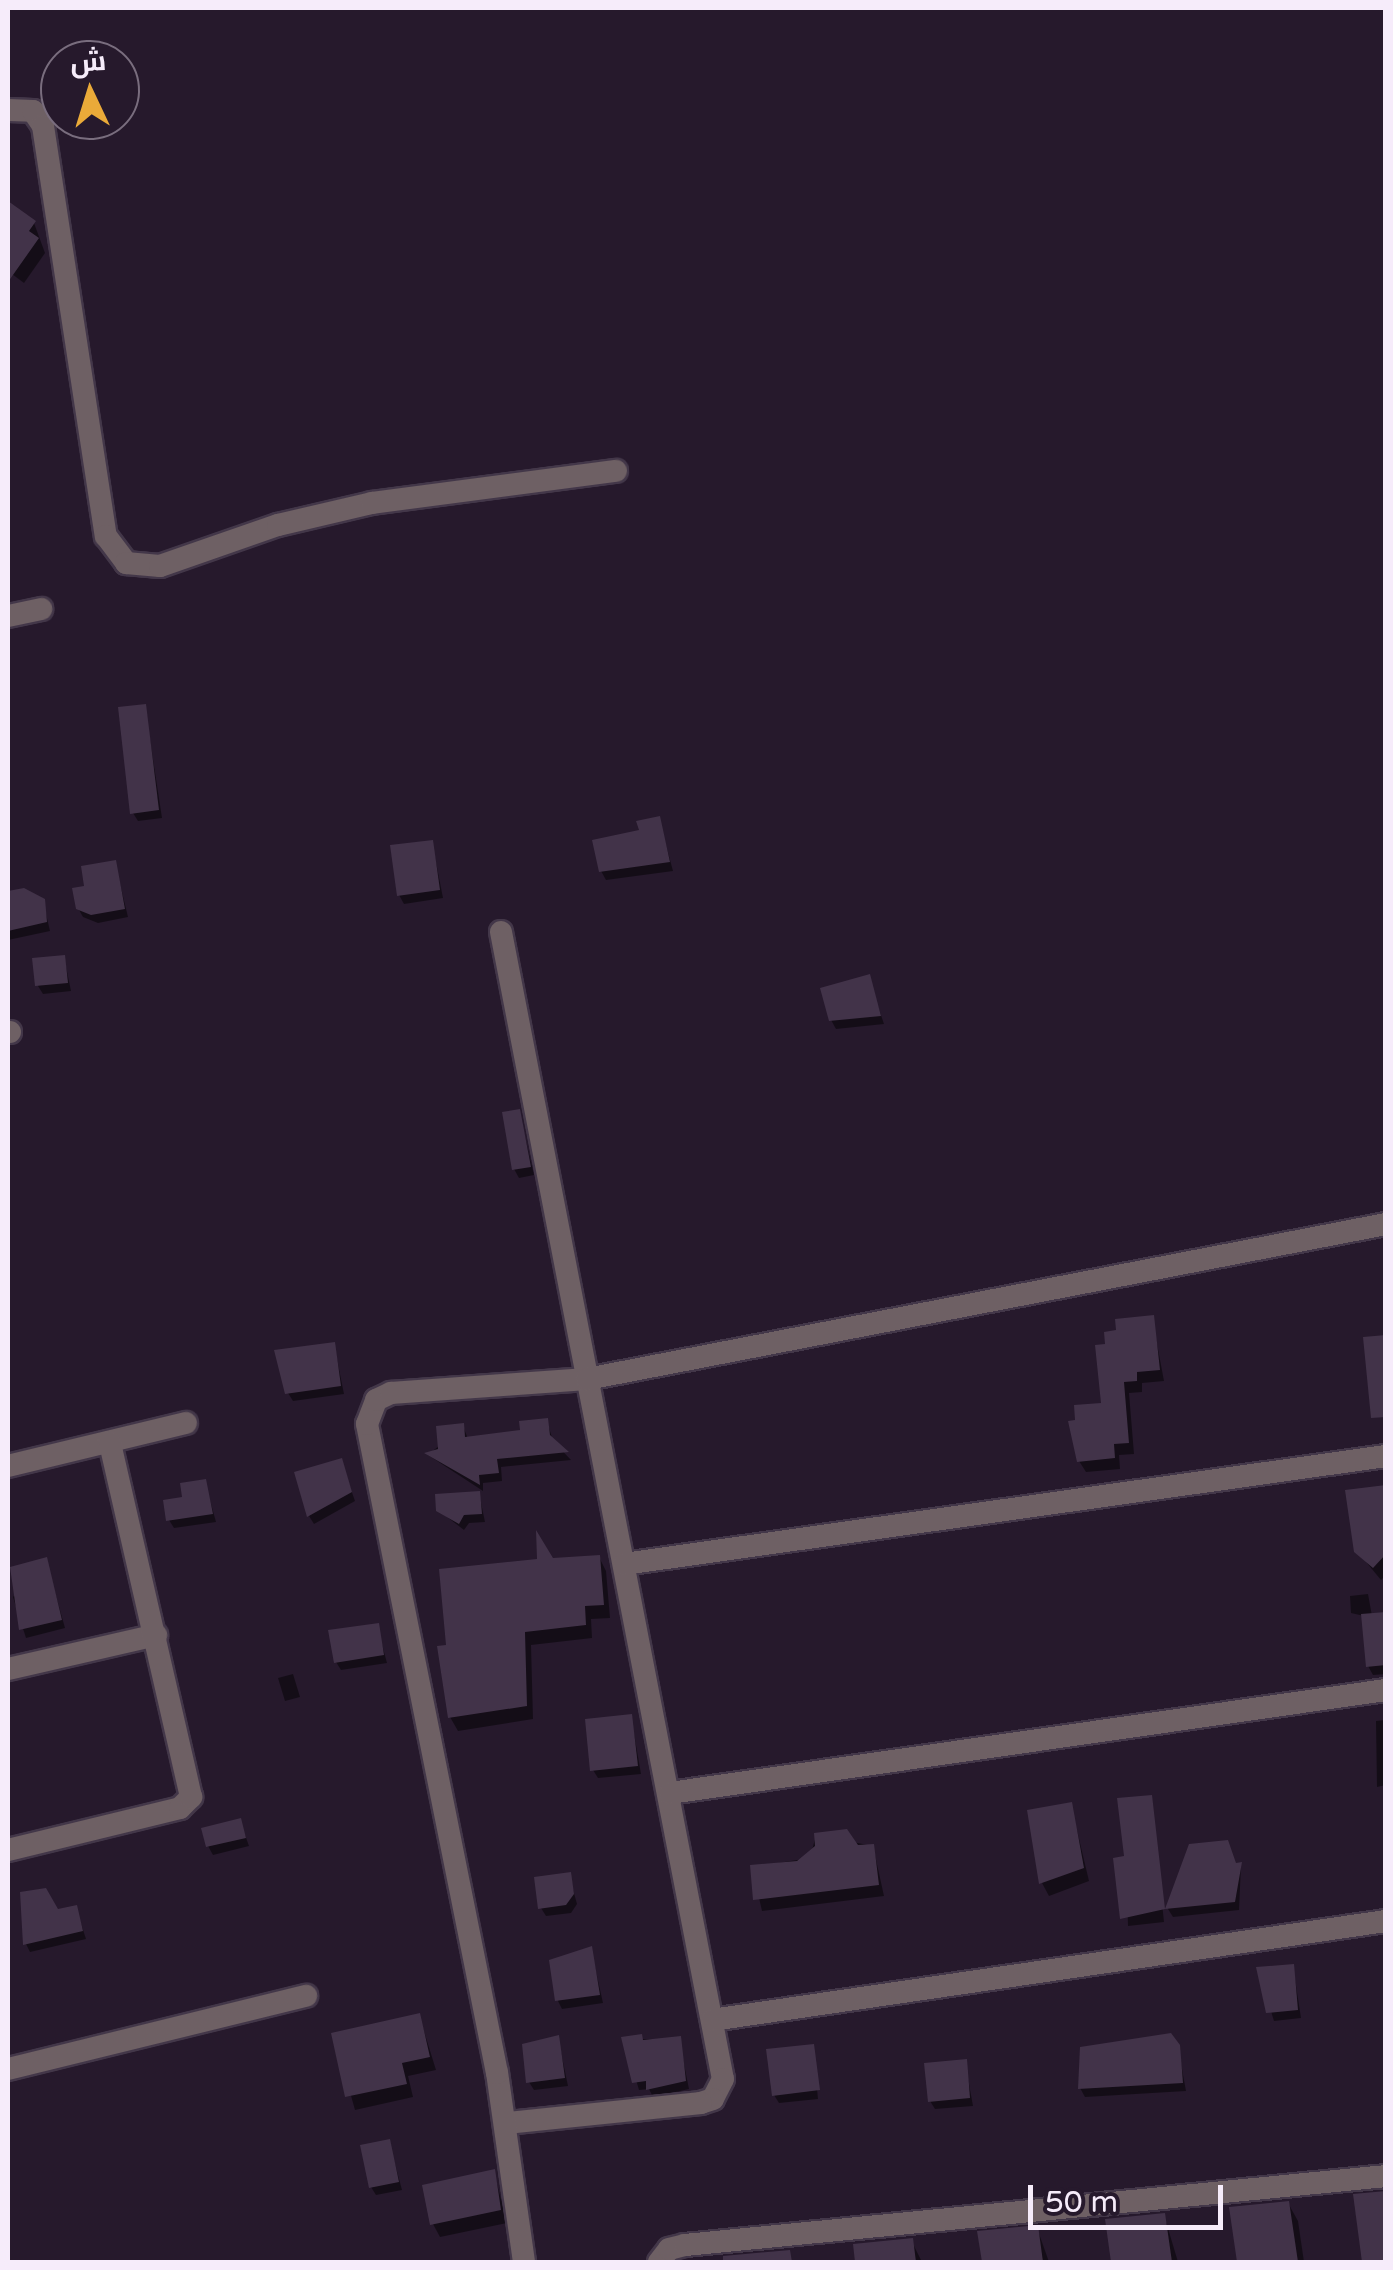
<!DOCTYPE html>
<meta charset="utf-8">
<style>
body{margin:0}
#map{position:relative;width:1393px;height:2270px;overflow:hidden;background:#26192c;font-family:"Varela Round",Cairo,sans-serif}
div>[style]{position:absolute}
.shadow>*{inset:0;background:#0007}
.building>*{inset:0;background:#423349}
.roads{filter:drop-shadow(2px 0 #433749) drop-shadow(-2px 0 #433749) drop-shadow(0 2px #433749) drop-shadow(0 -2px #433749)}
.street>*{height:22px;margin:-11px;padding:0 11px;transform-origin:11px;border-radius:11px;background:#6e6064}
span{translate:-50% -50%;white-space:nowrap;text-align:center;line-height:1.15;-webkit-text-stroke:8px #26192c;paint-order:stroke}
.frame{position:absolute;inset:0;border:10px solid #f6ecfa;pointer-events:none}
.north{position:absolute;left:40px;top:40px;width:100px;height:100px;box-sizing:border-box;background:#26192c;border:2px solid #796d7e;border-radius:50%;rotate:356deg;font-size:28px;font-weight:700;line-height:40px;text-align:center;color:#f6ecfa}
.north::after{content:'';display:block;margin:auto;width:35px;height:45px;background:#eaaa39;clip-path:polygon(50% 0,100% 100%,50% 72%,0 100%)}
.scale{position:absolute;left:1028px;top:2185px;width:195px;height:45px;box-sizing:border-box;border:5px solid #f6ecfa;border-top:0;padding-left:12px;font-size:30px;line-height:35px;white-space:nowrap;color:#f6ecfa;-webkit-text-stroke:8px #26192c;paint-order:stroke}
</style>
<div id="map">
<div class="shadow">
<i style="clip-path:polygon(8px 204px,34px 223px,45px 253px,24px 283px,8px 271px)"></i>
<i style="clip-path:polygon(145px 707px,162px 818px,138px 821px,133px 813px)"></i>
<i style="clip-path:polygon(659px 819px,673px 871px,606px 880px,601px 871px)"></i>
<i style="clip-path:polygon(432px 842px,443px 898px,404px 904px,399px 895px)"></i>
<i style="clip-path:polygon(115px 863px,128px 917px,98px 923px,83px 917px,78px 908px,87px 888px)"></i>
<i style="clip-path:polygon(23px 891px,43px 901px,50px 931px,8px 940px,8px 893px)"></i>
<i style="clip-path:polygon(64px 957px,71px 991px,43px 994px,38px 986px)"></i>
<i style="clip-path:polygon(868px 977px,884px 1024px,836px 1029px,831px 1020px)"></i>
<i style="clip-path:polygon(519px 1112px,534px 1175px,519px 1178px,514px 1169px)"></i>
<i style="clip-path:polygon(1152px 1317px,1164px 1381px,1142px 1383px,1142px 1392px,1129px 1393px,1134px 1454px,1119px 1455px,1120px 1469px,1086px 1472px,1079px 1461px,1104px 1405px,1108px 1346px)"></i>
<i style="clip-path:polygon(334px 1344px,344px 1394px,293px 1401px,288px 1393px)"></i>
<i style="clip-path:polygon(547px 1421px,553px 1441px,571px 1460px,501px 1467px,502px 1481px,483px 1483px,483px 1491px,428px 1455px,463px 1426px,468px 1439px,522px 1432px)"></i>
<i style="clip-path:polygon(341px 1461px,355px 1501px,314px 1524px,309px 1516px)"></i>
<i style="clip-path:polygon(205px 1482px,216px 1522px,174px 1528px,169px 1520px)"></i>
<i style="clip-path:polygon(1386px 1487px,1386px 1575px,1381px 1580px,1357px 1551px)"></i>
<i style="clip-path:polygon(479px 1493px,485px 1522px,469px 1523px,464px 1530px,438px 1510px)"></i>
<i style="clip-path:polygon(599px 1557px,606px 1571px,610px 1618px,591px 1619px,592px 1638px,531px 1645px,533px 1719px,458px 1731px,450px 1717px,449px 1647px,552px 1561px)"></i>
<i style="clip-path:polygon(46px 1560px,65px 1628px,26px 1638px,13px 1597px)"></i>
<i style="clip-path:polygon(1368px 1594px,1372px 1616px,1386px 1614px,1386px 1674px,1373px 1675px,1368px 1666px,1364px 1616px,1351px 1613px,1350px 1596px)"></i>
<i style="clip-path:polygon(377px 1626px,387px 1663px,341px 1670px,336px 1662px)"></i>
<i style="clip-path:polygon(293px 1674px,300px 1697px,285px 1701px,278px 1678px)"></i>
<i style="clip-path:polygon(631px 1716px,641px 1774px,598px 1778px,593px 1770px)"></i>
<i style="clip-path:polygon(1386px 1720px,1386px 1785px,1377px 1787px,1376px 1721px)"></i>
<i style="clip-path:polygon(1151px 1797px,1164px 1922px,1128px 1926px,1126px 1858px)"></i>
<i style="clip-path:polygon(1071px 1805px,1089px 1881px,1049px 1896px,1042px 1883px)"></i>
<i style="clip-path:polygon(240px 1821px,249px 1846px,213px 1855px,208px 1846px)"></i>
<i style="clip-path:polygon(816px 1835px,873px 1846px,884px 1896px,762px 1911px,752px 1867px,810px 1858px)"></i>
<i style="clip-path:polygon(1191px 1846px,1241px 1865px,1239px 1910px,1173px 1917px,1168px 1909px)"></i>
<i style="clip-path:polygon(569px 1875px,577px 1904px,571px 1913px,546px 1916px,541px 1908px)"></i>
<i style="clip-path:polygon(76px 1908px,86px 1939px,30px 1952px,26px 1944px,57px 1912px)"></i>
<i style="clip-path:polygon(591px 1949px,603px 2003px,562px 2009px,558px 2001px)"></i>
<i style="clip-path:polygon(1293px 1966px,1301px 2018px,1274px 2021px,1258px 1969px)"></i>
<i style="clip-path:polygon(419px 2015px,436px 2070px,408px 2076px,413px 2097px,355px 2110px,334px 2035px)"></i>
<i style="clip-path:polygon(558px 2038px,568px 2086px,534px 2090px,529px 2082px)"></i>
<i style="clip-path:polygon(624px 2039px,679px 2039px,689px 2089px,653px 2097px,649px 2089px,639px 2090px)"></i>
<i style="clip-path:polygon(813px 2047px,818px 2099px,779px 2103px,774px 2095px)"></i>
<i style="clip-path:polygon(1178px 2047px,1186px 2091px,1085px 2097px,1080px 2088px,1082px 2050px)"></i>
<i style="clip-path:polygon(965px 2062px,973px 2106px,935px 2109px,930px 2101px)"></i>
<i style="clip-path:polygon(389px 2142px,402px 2190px,376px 2195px,371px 2187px)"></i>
<i style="clip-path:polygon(494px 2172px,507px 2223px,440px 2237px,433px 2224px)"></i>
<i style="clip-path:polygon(1288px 2203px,1298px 2221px,1304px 2262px,1239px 2262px,1232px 2209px)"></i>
<i style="clip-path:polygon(1164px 2215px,1178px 2262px,1113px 2262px,1108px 2221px)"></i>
<i style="clip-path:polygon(1037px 2228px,1049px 2262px,984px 2262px,980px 2234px)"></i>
<i style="clip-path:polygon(911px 2240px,922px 2262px,858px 2262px,855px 2246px)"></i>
</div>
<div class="building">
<i style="clip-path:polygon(8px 201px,36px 221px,29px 231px,39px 238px,8px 282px)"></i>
<i style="clip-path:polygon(146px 704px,159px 810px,130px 814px,118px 707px)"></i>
<i style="clip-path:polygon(660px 816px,670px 862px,599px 872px,592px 840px,639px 830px,636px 821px)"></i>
<i style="clip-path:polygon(433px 840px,440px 890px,397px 896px,390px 845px)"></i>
<i style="clip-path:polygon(116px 860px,125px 909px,91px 915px,76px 909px,72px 888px,84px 886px,81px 866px)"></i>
<i style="clip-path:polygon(24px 888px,45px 899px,47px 922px,8px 931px,8px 891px)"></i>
<i style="clip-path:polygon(65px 955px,68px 983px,35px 986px,32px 958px)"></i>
<i style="clip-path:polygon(870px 974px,881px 1016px,829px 1021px,820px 988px)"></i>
<i style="clip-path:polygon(520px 1109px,531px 1167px,512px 1170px,502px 1112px)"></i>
<i style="clip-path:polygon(1154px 1315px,1160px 1370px,1137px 1372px,1137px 1381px,1124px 1382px,1129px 1443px,1114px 1444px,1115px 1458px,1077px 1462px,1068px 1421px,1075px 1420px,1074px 1405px,1101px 1403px,1095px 1345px,1105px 1344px,1104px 1332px,1116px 1330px,1115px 1319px)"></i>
<i style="clip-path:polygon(1386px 1335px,1386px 1417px,1371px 1418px,1363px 1337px)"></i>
<i style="clip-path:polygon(335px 1342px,341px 1386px,285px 1394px,274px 1350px)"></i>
<i style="clip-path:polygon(548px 1418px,550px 1435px,569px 1452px,497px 1459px,499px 1473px,479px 1475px,480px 1485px,424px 1453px,438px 1449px,436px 1426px,464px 1423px,465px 1437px,520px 1430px,519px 1421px)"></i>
<i style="clip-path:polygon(342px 1458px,352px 1492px,307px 1517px,294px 1472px)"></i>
<i style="clip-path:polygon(206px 1479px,213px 1514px,166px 1521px,163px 1500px,182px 1497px,180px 1483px)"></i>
<i style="clip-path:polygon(1386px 1485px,1386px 1554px,1373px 1568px,1354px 1552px,1345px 1490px)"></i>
<i style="clip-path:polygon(480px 1491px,482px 1514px,464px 1515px,459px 1524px,436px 1511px,435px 1494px)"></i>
<i style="clip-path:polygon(536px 1530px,553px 1558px,600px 1555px,604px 1605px,585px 1606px,586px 1625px,525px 1632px,527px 1706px,448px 1718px,437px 1646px,446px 1645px,439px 1569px,537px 1559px)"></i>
<i style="clip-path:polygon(47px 1557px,62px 1620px,19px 1630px,10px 1567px)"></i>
<i style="clip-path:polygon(1386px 1612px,1386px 1665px,1366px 1667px,1361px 1614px)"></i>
<i style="clip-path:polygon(379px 1623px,384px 1655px,334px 1663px,328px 1630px)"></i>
<i style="clip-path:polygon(632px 1714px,638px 1766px,590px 1771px,585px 1719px)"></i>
<i style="clip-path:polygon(1152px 1795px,1165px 1909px,1120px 1919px,1113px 1858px,1124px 1856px,1117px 1798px)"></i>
<i style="clip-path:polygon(1072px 1802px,1084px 1868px,1039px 1884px,1027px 1810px)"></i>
<i style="clip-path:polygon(241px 1818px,246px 1838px,206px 1847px,201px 1828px)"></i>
<i style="clip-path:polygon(847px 1829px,858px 1845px,874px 1844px,879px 1885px,753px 1900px,750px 1865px,797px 1861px,815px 1846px,814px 1833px)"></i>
<i style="clip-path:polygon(1228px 1840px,1236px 1863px,1242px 1862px,1235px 1902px,1165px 1909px,1189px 1844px)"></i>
<i style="clip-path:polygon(571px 1872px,574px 1894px,566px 1905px,538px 1909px,534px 1877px)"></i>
<i style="clip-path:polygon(46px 1888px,58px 1909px,77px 1905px,83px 1931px,23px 1945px,20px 1892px)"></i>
<i style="clip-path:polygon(592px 1946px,600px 1995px,555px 2001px,549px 1960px)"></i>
<i style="clip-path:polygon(1294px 1964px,1298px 2010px,1266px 2013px,1256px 1967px)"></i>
<i style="clip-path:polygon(420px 2013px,430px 2057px,402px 2063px,407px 2084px,345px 2097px,331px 2033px)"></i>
<i style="clip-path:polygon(1171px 2033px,1180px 2045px,1183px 2083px,1078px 2089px,1080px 2047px)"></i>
<i style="clip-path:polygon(642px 2034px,643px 2040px,681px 2036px,686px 2081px,646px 2090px,646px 2081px,632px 2083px,621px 2037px)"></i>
<i style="clip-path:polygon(559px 2035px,565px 2078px,526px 2083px,522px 2044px)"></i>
<i style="clip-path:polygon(814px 2044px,820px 2090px,772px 2096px,766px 2049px)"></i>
<i style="clip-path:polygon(967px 2059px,970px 2098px,928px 2102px,924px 2063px)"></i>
<i style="clip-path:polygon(390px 2139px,399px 2182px,369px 2188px,360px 2145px)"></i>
<i style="clip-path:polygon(495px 2169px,501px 2210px,430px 2225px,422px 2185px)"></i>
<i style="clip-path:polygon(1386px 2191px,1386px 2262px,1362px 2262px,1353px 2194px)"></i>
<i style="clip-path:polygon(1289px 2201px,1298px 2262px,1237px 2262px,1229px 2207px)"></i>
<i style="clip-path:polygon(1165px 2213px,1172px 2262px,1111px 2262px,1105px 2219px)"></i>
<i style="clip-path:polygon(1038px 2225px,1043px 2262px,982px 2262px,977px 2231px)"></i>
<i style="clip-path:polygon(913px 2238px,916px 2262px,855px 2262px,853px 2244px)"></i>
<i style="clip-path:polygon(790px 2250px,792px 2262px,723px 2262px,723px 2256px)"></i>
</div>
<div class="roads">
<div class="street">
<i style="left:8px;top:110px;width:25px;rotate:2deg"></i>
<i style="left:33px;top:111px;width:18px;rotate:56deg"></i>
<i style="left:43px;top:126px;width:415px;rotate:81.3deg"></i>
<i style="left:106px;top:536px;width:34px;rotate:53deg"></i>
<i style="left:126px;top:563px;width:34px;rotate:5deg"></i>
<i style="left:160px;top:566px;width:125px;rotate:-19.2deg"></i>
<i style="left:278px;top:525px;width:97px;rotate:-13.2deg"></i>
<i style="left:372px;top:503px;width:246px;rotate:-7.5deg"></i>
<i style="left:8px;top:616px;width:34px;rotate:-12deg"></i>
<i style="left:501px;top:932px;width:1168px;rotate:79.05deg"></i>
<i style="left:723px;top:2079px;width:22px;rotate:117deg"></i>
<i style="left:713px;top:2099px;width:13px;rotate:162deg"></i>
<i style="left:701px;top:2103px;width:196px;rotate:174.1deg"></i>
<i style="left:8px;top:1032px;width:2px"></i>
<i style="left:8px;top:1466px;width:183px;rotate:-13.6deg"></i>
<i style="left:624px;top:1564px;width:770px;rotate:-8.07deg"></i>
<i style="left:8px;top:1669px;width:152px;rotate:-12.9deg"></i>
<i style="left:670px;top:1793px;width:723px;rotate:-8.19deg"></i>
<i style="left:8px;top:1850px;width:177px;rotate:-13.7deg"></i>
<i style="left:180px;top:1808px;width:16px;rotate:-45deg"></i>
<i style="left:191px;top:1797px;width:364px;rotate:-102.9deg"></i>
<i style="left:712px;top:2020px;width:681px;rotate:-8.36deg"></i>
<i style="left:8px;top:2069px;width:307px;rotate:-13.8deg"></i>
<i style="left:524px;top:2262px;width:191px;rotate:-98.1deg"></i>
<i style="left:497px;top:2073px;width:662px;rotate:-101.33deg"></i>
<i style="left:367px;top:1424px;width:26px;rotate:-69deg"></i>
<i style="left:376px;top:1400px;width:17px;rotate:-25deg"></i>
<i style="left:391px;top:1393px;width:196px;rotate:-4.1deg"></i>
<i style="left:587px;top:1379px;width:814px;rotate:-10.98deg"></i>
<i style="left:659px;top:2262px;width:16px;rotate:-52deg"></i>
<i style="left:669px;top:2249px;width:16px;rotate:-14deg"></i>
<i style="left:685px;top:2245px;width:704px;rotate:-5.62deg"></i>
</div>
</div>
<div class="frame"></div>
<div class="north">ش</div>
<div class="scale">50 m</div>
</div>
